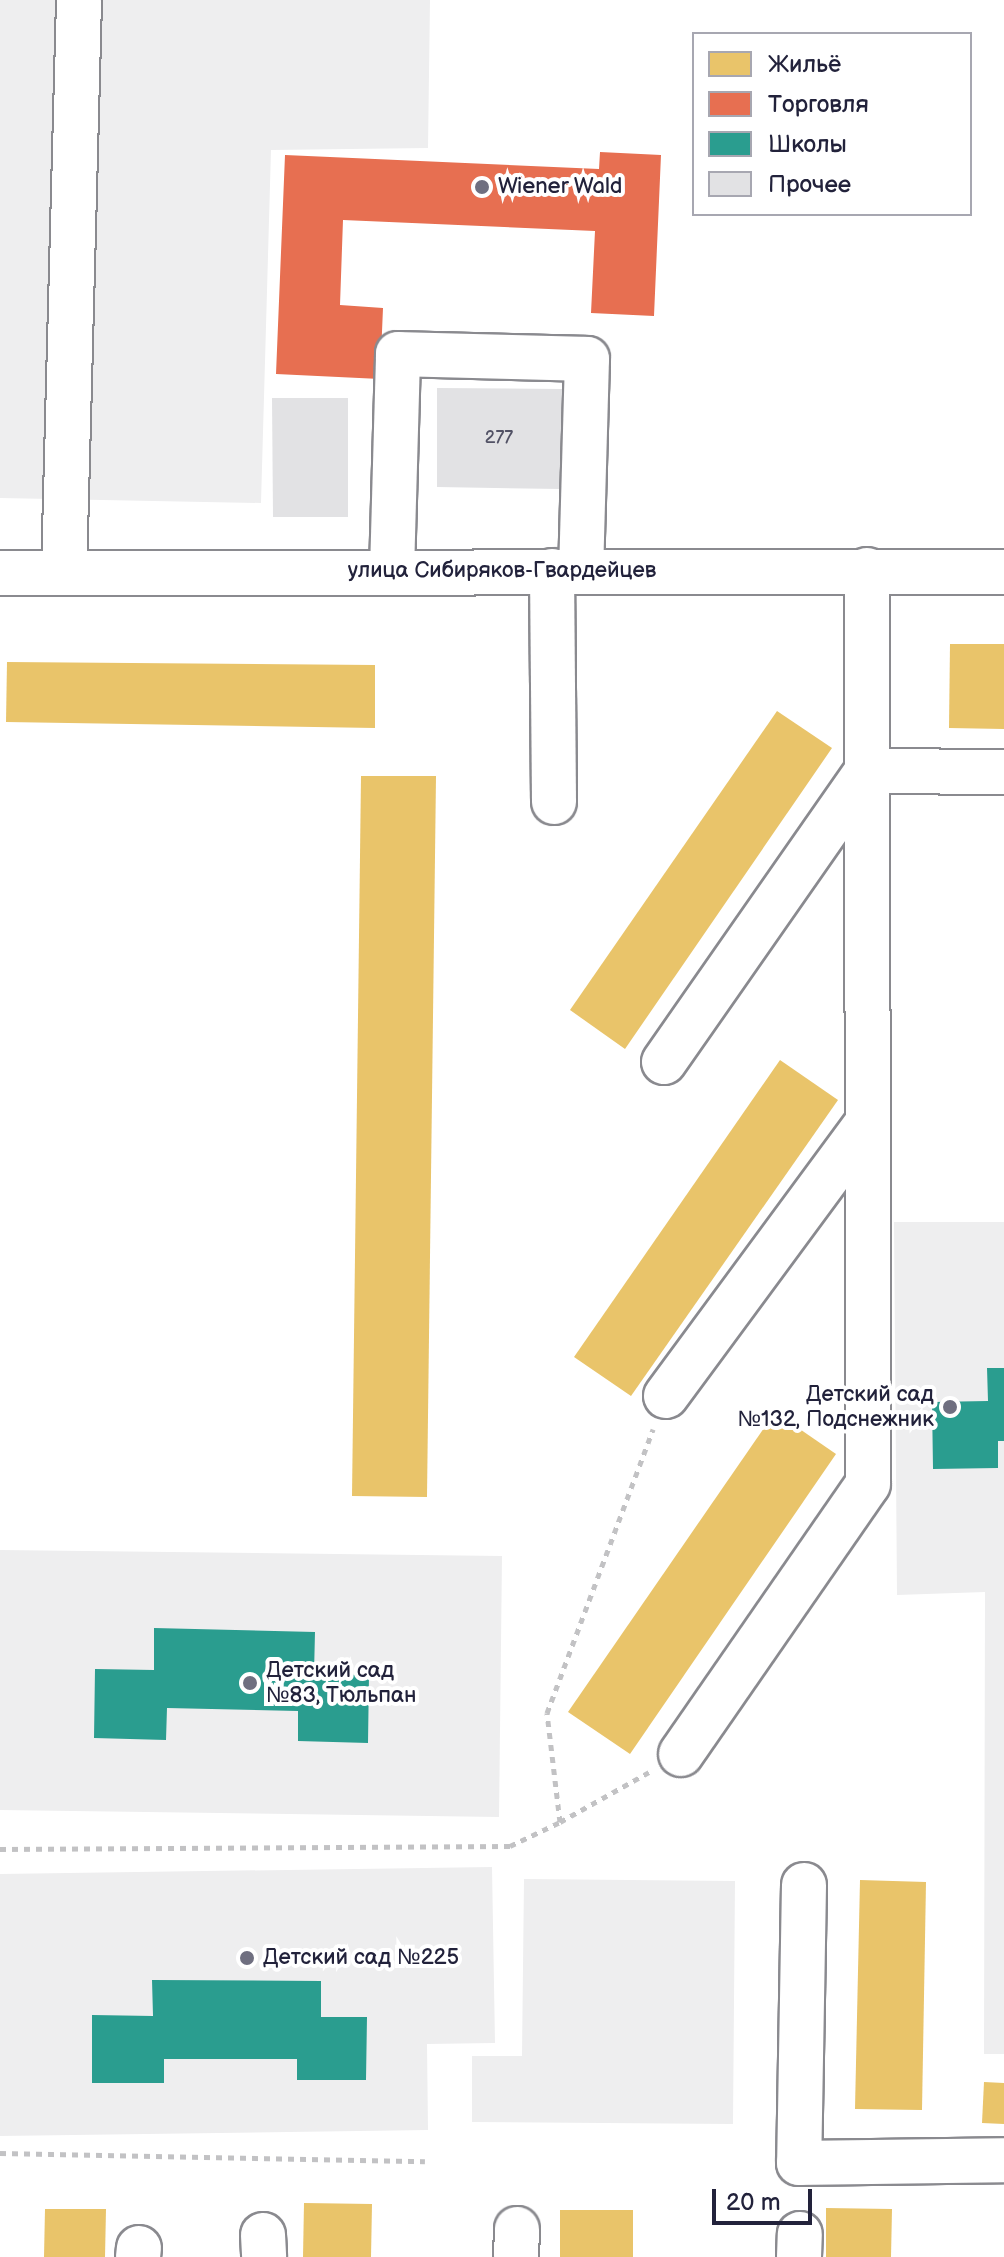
<!DOCTYPE html>
<meta charset="utf-8">
<style>
body{margin:0}
#map{position:relative;width:1004px;height:2257px;overflow:hidden;background:#fff;font-family:"Balsamiq Sans",sans-serif}
div>[style]{position:absolute}
.built>*{inset:0;background:#eeeeef}
.homes>*{inset:0;background:#e9c46a}
.shops>*{inset:0;background:#e76f51}
.schools>*{inset:0;background:#2a9d8f}
.building>*{inset:0;background:#e2e2e4}
.path>*{height:5px;margin-top:-2.5px;transform-origin:0;background:repeating-linear-gradient(90deg,#c2c2c4 0 6px,transparent 0 12px)}
.roads{filter:drop-shadow(2px 0 #8a8a8f) drop-shadow(-2px 0 #8a8a8f) drop-shadow(0 2px #8a8a8f) drop-shadow(0 -2px #8a8a8f)}
.minor>*{height:44px;margin:-22px;padding:0 22px;transform-origin:22px;border-radius:22px;background:#fff}
.dots>*{width:22px;height:22px;translate:-50% -50%;box-sizing:border-box;border:4px solid #fff;border-radius:50%}
span{translate:-50% -50%;white-space:nowrap;text-align:center;line-height:1.15;-webkit-text-stroke:8px #fff;paint-order:stroke}
.number-label{font-size:18px;color:#525265}
.number-label span{-webkit-text-stroke-width:0}
.poi-label{font-size:22px;color:#22223b}
.left{translate:0 -50%;text-align:left}
.right{translate:-100% -50%;text-align:right}
.street-label{font-size:22px;color:#22223b}
.legend{position:absolute;left:692px;top:32px;width:280px;height:184px;box-sizing:border-box;background:#fff;border:2px solid #a7a7b1;margin:0;padding:10px 14px;list-style:none;font-size:24px;color:#22223b}
.legend li{display:flex;align-items:center;gap:16px;height:40px}
.legend b{width:40px;border:2px solid #a7a7b1}
.scale{position:absolute;left:712px;top:2189px;width:100px;height:36px;box-sizing:border-box;border:4px solid #22223b;border-top:0;padding-left:10px;font-size:24px;line-height:28px;white-space:nowrap;color:#22223b;-webkit-text-stroke:6px #fff;paint-order:stroke}
</style>
<div id="map">
<div class="built">
<i style="clip-path:polygon(0 0,430px 0,428px 148px,271px 150px,261px 503px,0 498px)"></i>
<i style="clip-path:polygon(894px 1222px,1004px 1222px,1004px 2054px,984px 2054px,985px 1592px,897px 1595px)"></i>
<i style="clip-path:polygon(0 1550px,502px 1556px,499px 1817px,0 1810px)"></i>
<i style="clip-path:polygon(492px 1867px,495px 2043px,427px 2044px,428px 2130px,0 2136px,0 1874px)"></i>
<i style="clip-path:polygon(524px 1879px,735px 1881px,733px 2124px,472px 2122px,472px 2056px,522px 2056px)"></i>
</div>
<div class="homes">
<i style="clip-path:polygon(950px 644px,1004px 644px,1004px 729px,949px 728px)"></i>
<i style="clip-path:polygon(7px 662px,375px 665px,375px 728px,6px 722px)"></i>
<i style="clip-path:polygon(777px 711px,832px 748px,625px 1049px,570px 1010px)"></i>
<i style="clip-path:polygon(361px 776px,436px 776px,427px 1497px,352px 1496px)"></i>
<i style="clip-path:polygon(780px 1060px,838px 1100px,631px 1396px,574px 1357px)"></i>
<i style="clip-path:polygon(775px 1412px,836px 1454px,630px 1754px,568px 1712px)"></i>
<i style="clip-path:polygon(860px 1880px,926px 1882px,922px 2110px,855px 2109px)"></i>
<i style="clip-path:polygon(984px 2082px,1004px 2083px,1004px 2124px,982px 2123px)"></i>
<i style="clip-path:polygon(304px 2203px,372px 2204px,371px 2257px,303px 2257px)"></i>
<i style="clip-path:polygon(826px 2208px,892px 2209px,891px 2257px,826px 2257px)"></i>
<i style="clip-path:polygon(45px 2209px,106px 2209px,105px 2257px,44px 2257px)"></i>
<i style="clip-path:polygon(560px 2210px,633px 2210px,633px 2257px,560px 2257px)"></i>
</div>
<div class="shops">
<i style="clip-path:polygon(600px 152px,661px 155px,654px 316px,591px 313px,595px 231px,343px 220px,340px 305px,383px 308px,380px 379px,276px 374px,285px 155px,599px 169px)"></i>
</div>
<div class="schools">
<i style="clip-path:polygon(987px 1368px,1004px 1368px,1004px 1441px,998px 1441px,998px 1468px,933px 1469px,932px 1402px,988px 1401px)"></i>
<i style="clip-path:polygon(154px 1628px,315px 1632px,314px 1674px,369px 1675px,368px 1743px,298px 1741px,298px 1711px,167px 1708px,166px 1740px,94px 1738px,95px 1669px,154px 1670px)"></i>
<i style="clip-path:polygon(152px 1980px,321px 1981px,321px 2017px,367px 2017px,366px 2080px,297px 2080px,297px 2059px,164px 2059px,164px 2083px,92px 2083px,92px 2015px,153px 2016px)"></i>
</div>
<div class="building">
<i style="clip-path:polygon(437px 388px,562px 389px,561px 489px,437px 487px)"></i>
<i style="clip-path:polygon(272px 398px,348px 398px,348px 517px,273px 517px)"></i>
</div>
<div class="path">
<i style="left:560px;top:1822px;width:102px;rotate:-29.3deg"></i>
<i style="left:0;top:1849px;width:510px;rotate:-0.34deg"></i>
<i style="left:510px;top:1846px;width:55px;rotate:-25.6deg"></i>
<i style="left:560px;top:1822px;width:110px;rotate:-96.8deg"></i>
<i style="left:547px;top:1713px;width:303px;rotate:-69.5deg"></i>
<i style="left:0;top:2153px;width:425px;rotate:1.1deg"></i>
</div>
<div class="roads">
<div class="minor">
<i style="left:552px;top:571px;width:231px;rotate:89.5deg"></i>
<i style="left:392px;top:572px;width:218px;rotate:-88.4deg"></i>
<i style="left:398px;top:354px;width:189px;rotate:1.5deg"></i>
<i style="left:587px;top:359px;width:212px;rotate:91.6deg"></i>
<i style="left:0;top:573px;width:1004px;rotate:-0.06deg"></i>
<i style="left:64px;top:573px;width:573px;rotate:-88.5deg"></i>
<i style="left:664px;top:1062px;width:355px;rotate:-55.1deg"></i>
<i style="left:867px;top:771px;width:137px;rotate:0.4deg"></i>
<i style="left:666px;top:1396px;width:340px;rotate:-53.6deg"></i>
<i style="left:681px;top:1754px;width:328px;rotate:-55.3deg"></i>
<i style="left:868px;top:1484px;width:914px;rotate:-90.06deg"></i>
<i style="left:804px;top:1885px;width:278px;rotate:91deg"></i>
<i style="left:799px;top:2163px;width:205px;rotate:-0.8deg"></i>
<i style="left:263px;top:2235px;width:22px;rotate:87deg"></i>
<i style="left:138px;top:2257px;width:9px;rotate:-84deg"></i>
<i style="left:516px;top:2257px;width:28px;rotate:-88deg"></i>
<i style="left:799px;top:2257px;width:23px;rotate:-88deg"></i>
</div>
</div>
<div class="dots">
<i style="left:482px;top:187px;background:#6f6f80"></i>
<i style="left:950px;top:1407px;background:#6f6f80"></i>
<i style="left:250px;top:1683px;background:#6f6f80"></i>
<i style="left:247px;top:1958px;background:#6f6f80"></i>
</div>
<div class="number-label">
<span style="left:499px;top:438px">277</span>
</div>
<div class="poi-label">
<span class="left" style="left:498px;top:187px">Wiener Wald</span>
<span class="right" style="left:934px;top:1407px">Детский сад<br>№132, Подснежник</span>
<span class="left" style="left:266px;top:1683px">Детский сад<br>№83, Тюльпан</span>
<span class="left" style="left:263px;top:1958px">Детский сад №225</span>
</div>
<div class="street-label">
<span style="left:502px;top:571px">улица Сибиряков-Гвардейцев</span>
</div>
<ul class="legend">
<li><b style="height:22px;background:#e9c46a"></b>Жильё</li>
<li><b style="height:22px;background:#e76f51"></b>Торговля</li>
<li><b style="height:22px;background:#2a9d8f"></b>Школы</li>
<li><b style="height:22px;background:#e2e2e4"></b>Прочее</li>
</ul>
<div class="scale">20 m</div>
</div>
